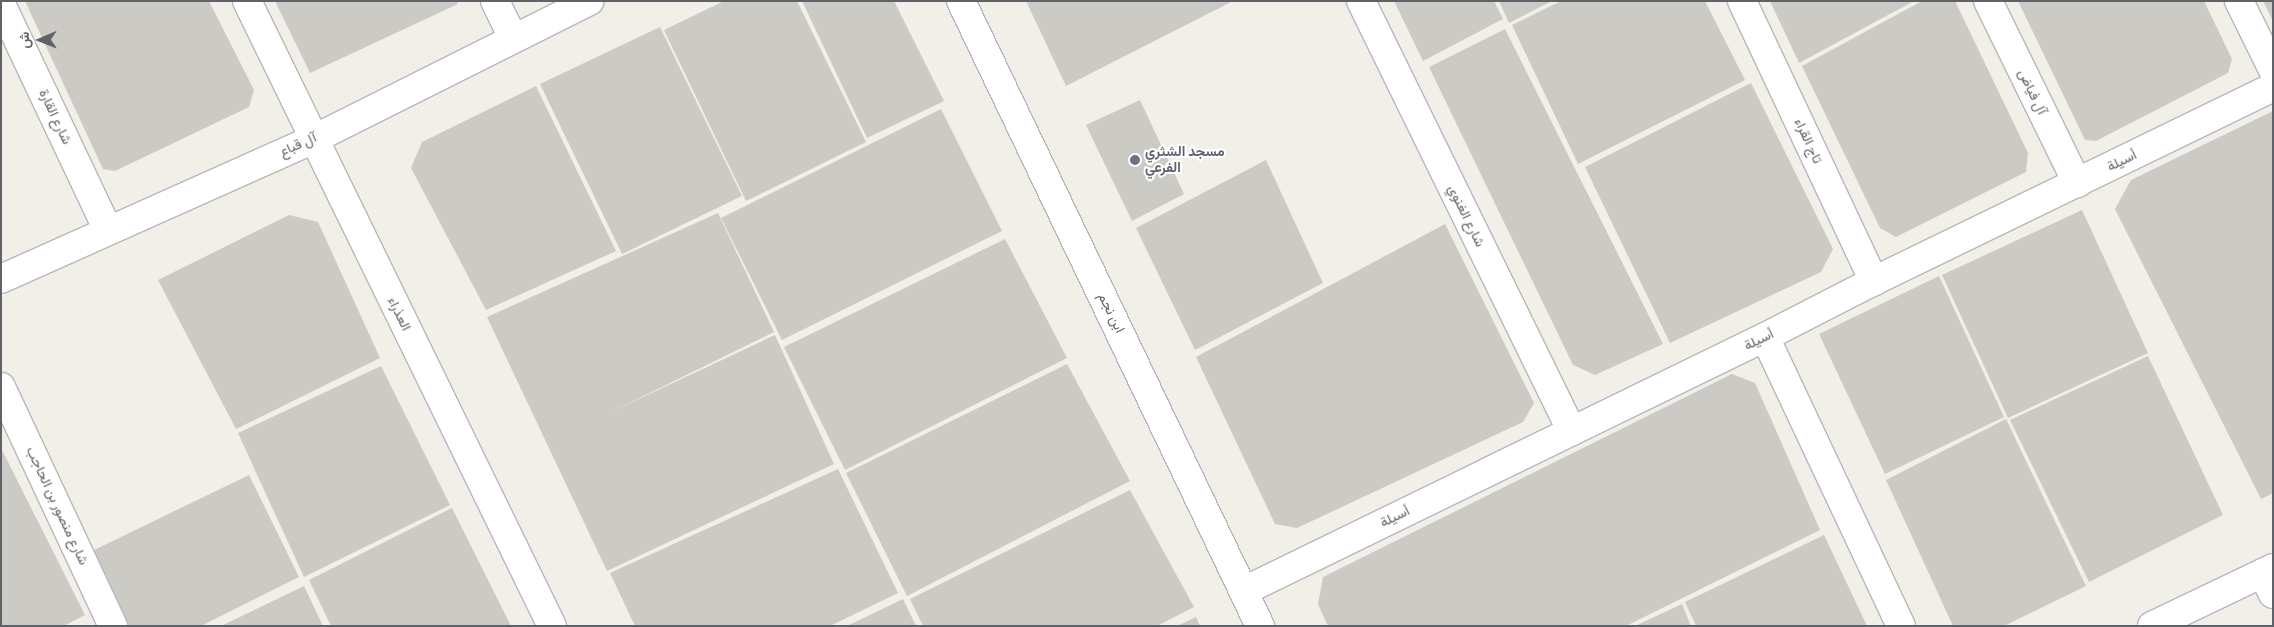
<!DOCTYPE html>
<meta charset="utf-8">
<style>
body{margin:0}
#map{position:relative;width:2274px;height:627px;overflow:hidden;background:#f1efe8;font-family:"Source Sans 3",Vazirmatn,sans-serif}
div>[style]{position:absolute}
.building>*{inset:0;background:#cccac5}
.roads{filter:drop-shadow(1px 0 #b5b8bc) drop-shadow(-1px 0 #b5b8bc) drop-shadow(0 1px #b5b8bc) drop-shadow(0 -1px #b5b8bc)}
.street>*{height:28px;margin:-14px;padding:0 14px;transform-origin:14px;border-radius:14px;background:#fff}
.dots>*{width:14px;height:14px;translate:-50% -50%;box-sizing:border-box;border:2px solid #fff;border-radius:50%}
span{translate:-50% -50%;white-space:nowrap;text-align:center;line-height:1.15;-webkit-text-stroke:4px #fff;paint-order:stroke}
.street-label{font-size:14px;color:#5f6368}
.worship-label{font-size:14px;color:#5b616d;font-weight:700}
.left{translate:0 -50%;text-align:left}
.frame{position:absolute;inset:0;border:2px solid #5f6368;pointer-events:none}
.north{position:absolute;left:15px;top:15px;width:50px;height:50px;-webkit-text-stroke:4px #fff;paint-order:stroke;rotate:269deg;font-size:14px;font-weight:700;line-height:20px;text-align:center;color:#5f6368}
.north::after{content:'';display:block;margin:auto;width:18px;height:22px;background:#5f6368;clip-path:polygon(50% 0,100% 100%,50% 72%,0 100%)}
</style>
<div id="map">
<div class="building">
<i style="clip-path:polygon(25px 1px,209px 1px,254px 90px,249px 107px,115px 171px,103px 169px)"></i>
<i style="clip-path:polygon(275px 1px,456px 1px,458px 4px,310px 73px)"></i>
<i style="clip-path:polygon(724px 1px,797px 1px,866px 142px,746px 201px,664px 30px)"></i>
<i style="clip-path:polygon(802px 1px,894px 1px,944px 101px,867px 138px)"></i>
<i style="clip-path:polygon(1026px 1px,1233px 1px,1066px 86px)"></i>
<i style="clip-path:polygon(1394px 1px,1494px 1px,1503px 19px,1423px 61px)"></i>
<i style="clip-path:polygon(1499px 1px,1552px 1px,1509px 23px)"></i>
<i style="clip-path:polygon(1561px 1px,1705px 1px,1745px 80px,1578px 164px,1512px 25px)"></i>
<i style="clip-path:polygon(1770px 1px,1914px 1px,1799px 63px)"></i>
<i style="clip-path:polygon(1922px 1px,1955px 1px,2028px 153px,2026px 172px,1896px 237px,1880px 228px,1802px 66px)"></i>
<i style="clip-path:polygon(2018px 1px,2204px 1px,2232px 59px,2228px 73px,2096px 141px,2085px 140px)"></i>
<i style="clip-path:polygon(2263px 1px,2273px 1px,2273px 21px)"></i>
<i style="clip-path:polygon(660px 27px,742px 196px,622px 254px,540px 84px)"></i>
<i style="clip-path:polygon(1505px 29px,1663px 344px,1595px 375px,1573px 365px,1429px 67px)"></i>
<i style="clip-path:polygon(1751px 83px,1833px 249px,1821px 272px,1670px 343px,1585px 167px)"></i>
<i style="clip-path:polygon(536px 86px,616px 251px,486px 310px,411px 168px,422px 142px)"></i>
<i style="clip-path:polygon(1140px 100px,1184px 194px,1132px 221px,1086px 125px)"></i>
<i style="clip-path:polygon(941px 109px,1002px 231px,782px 340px,721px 218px)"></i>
<i style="clip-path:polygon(2273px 111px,2273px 493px,2261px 499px,2115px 209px,2131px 180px)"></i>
<i style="clip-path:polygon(1266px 160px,1323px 283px,1195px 350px,1136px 228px)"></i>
<i style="clip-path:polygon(2082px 210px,2148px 353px,2008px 418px,1942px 275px)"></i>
<i style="clip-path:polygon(718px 213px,774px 332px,611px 412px,775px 335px,834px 464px,607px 571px,487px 317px)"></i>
<i style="clip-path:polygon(289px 215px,318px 222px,380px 358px,236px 429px,158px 280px)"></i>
<i style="clip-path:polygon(1445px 224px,1534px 403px,1523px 422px,1297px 528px,1275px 524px,1196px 357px)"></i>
<i style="clip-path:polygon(1005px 239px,1067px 358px,845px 470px,784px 347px)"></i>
<i style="clip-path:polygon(1939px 276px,2004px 417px,1885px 474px,1819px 334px)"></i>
<i style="clip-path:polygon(2148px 356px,2223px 515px,2089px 582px,2010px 420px)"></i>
<i style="clip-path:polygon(1067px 364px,1130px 481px,907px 596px,846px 473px)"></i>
<i style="clip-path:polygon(381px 366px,450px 505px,304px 577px,238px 433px)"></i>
<i style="clip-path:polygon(1732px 374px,1755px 383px,1820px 530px,1626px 626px,1328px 626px,1318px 604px,1323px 577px)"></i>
<i style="clip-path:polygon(2006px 419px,2086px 586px,2004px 626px,1953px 626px,1886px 480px)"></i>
<i style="clip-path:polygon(1px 448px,85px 615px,64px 626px,1px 626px)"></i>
<i style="clip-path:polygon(838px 469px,898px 593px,830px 626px,635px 626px,610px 573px)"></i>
<i style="clip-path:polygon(249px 475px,299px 577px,201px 626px,129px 626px,92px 551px)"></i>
<i style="clip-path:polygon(1130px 490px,1194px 607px,1157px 626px,923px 626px,910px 599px)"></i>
<i style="clip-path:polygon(452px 508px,511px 626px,331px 626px,309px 580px)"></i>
<i style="clip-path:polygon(1824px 535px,1867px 626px,1696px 626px,1685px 602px)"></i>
<i style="clip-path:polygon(304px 586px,323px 626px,221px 626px)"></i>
<i style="clip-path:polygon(903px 599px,916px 626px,847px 626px)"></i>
<i style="clip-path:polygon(1682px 604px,1691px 626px,1635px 626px)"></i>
<i style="clip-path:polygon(1196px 617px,1200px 626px,1177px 626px)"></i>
</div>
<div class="roads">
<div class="street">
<i style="left:247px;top:1px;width:695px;rotate:63.99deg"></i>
<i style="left:495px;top:1px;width:41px;rotate:64.1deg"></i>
<i style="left:961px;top:1px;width:693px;rotate:64.43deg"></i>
<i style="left:1361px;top:1px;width:479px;rotate:63.9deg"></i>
<i style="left:1742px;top:1px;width:310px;rotate:64.8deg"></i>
<i style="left:1988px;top:1px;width:203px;rotate:63.9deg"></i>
<i style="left:2239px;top:1px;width:77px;rotate:63.8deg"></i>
<i style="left:1px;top:4px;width:250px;rotate:64.7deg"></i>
<i style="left:1px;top:279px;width:343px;rotate:-24.1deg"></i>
<i style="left:314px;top:139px;width:308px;rotate:-26.6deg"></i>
<i style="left:1765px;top:337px;width:319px;rotate:64.8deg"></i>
<i style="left:1px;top:387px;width:264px;rotate:64.9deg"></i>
<i style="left:2263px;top:573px;width:23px;rotate:65deg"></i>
<i style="left:1244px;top:591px;width:580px;rotate:-25.99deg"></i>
<i style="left:1765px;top:337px;width:123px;rotate:-27.2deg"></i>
<i style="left:1874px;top:281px;width:444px;rotate:-25.9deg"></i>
<i style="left:2152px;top:626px;width:134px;rotate:-25.6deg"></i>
</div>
</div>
<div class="dots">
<i style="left:1135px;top:160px;background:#6b7280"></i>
</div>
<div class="street-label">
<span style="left:2032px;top:92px;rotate:64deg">آل فياض</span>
<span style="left:55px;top:117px;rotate:65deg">شارع القارة</span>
<span style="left:1808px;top:141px;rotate:65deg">تاج القراء</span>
<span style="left:298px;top:145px;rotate:-24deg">آل قباع</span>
<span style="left:2122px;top:161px;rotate:-26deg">أسيلة</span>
<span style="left:1466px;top:216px;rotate:64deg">شارع الغنوي</span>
<span style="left:1111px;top:313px;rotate:64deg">ابن نجم</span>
<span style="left:399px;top:314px;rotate:64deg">العذراء</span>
<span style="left:1759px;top:340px;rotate:-26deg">أسيلة</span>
<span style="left:57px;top:506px;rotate:65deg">شارع منصور بن الحاجب</span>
<span style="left:1395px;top:517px;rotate:-26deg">أسيلة</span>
</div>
<div class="worship-label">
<span class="left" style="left:1145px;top:160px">مسجد الشثري<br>الفرعي</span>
</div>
<div class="frame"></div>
<div class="north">ش</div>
</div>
